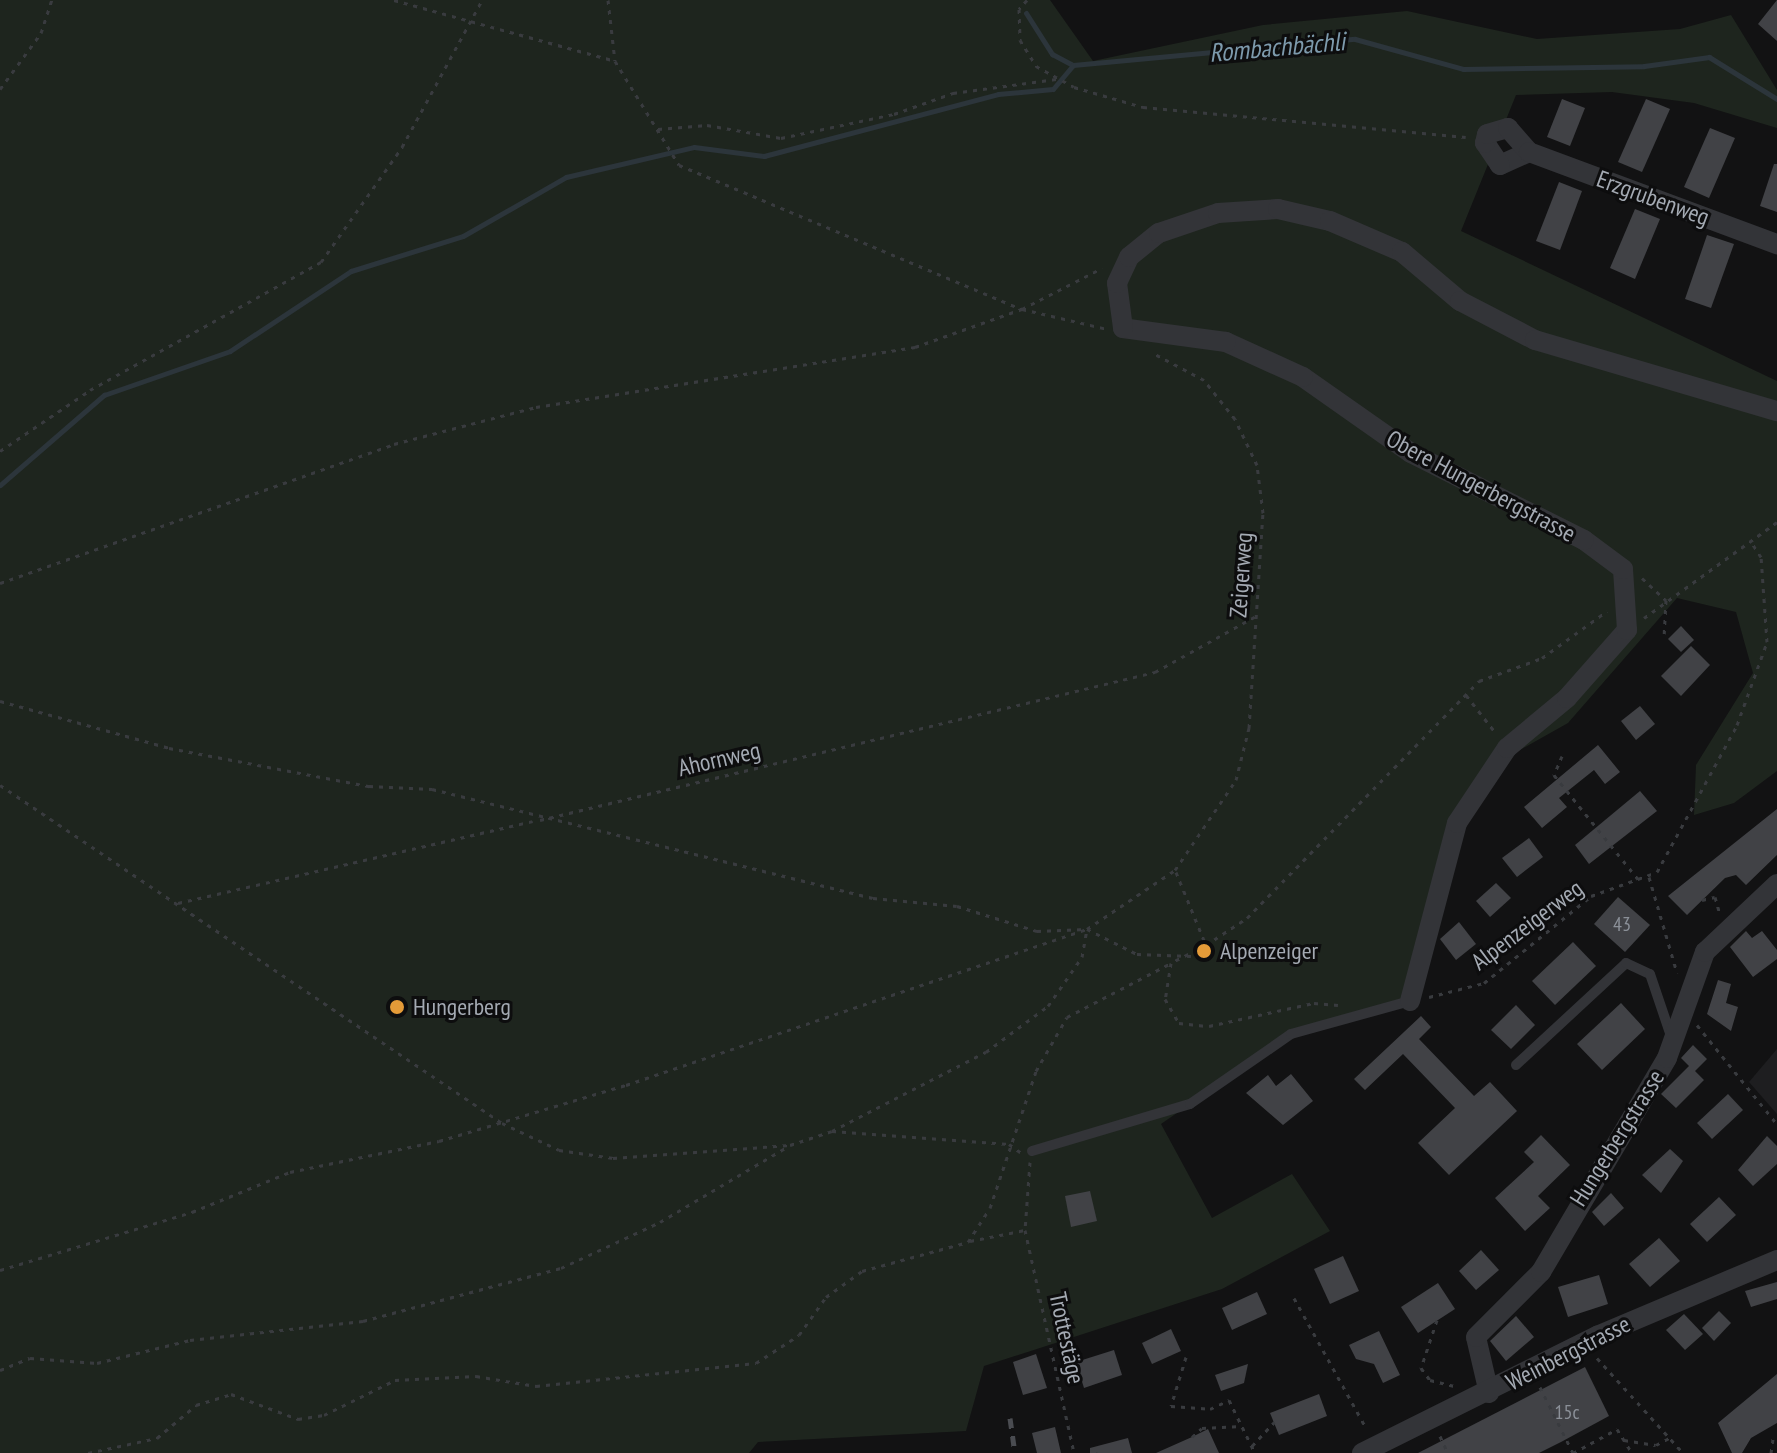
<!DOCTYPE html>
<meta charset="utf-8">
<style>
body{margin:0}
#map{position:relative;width:1777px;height:1453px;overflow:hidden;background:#121213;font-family:"PT Sans Narrow",sans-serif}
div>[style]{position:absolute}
.built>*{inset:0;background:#1e1e20}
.green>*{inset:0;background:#1e251e}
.stream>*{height:5px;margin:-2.5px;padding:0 2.5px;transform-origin:2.5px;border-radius:2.5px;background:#2c353b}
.building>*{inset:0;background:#414246}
.path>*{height:3px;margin-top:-1.5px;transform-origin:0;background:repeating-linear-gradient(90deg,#393b3f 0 4px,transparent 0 10px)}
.lane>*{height:10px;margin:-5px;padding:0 5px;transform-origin:5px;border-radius:5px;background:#333438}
.street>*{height:20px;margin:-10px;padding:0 10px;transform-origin:10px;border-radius:10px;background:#333438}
.rail>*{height:5px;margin-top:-2.5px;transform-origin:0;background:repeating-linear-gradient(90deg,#4a4c51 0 10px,transparent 0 18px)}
.dots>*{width:22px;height:22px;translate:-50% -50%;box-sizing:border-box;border:4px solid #0d0d0e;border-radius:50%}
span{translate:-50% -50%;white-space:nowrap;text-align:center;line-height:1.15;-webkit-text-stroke:6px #0d0d0e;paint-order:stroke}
.number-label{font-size:20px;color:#8b9098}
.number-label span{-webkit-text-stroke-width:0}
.street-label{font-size:24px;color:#a4aab3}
.poi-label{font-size:24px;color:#a4aab3}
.left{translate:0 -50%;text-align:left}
.water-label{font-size:26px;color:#7d9aac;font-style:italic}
</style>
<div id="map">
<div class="built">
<i style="clip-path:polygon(1777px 1049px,1777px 1114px,1749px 1082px)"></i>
</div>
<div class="green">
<i style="clip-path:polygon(0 0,1050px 0,1093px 61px,1263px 25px,1407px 11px,1537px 39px,1680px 29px,1731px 15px,1777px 90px,1777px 128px,1694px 103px,1612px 92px,1516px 95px,1461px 231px,1777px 381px,1777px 771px,1734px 803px,1694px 815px,1696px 765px,1753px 673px,1736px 612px,1677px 598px,1568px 723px,1493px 765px,1474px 790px,1410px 1001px,1291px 1034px,1161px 1124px,1212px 1218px,1292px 1174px,1330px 1231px,1222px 1289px,984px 1366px,966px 1431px,758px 1442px,749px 1453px,0 1453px)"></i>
</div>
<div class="stream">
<i style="left:1026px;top:13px;width:49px;rotate:57.6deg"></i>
<i style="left:1052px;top:54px;width:24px;rotate:28deg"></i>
<i style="left:1073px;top:65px;width:283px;rotate:-5.3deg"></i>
<i style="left:1355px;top:39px;width:112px;rotate:15.5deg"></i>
<i style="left:1463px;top:69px;width:181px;rotate:-0.9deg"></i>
<i style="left:1644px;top:66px;width:66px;rotate:-7.9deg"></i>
<i style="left:1709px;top:57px;width:80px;rotate:31.7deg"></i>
<i style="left:0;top:485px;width:138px;rotate:-40.9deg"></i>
<i style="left:104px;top:395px;width:133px;rotate:-19.2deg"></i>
<i style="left:230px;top:351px;width:145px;rotate:-33.5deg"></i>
<i style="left:351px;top:271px;width:117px;rotate:-17.4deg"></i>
<i style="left:463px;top:236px;width:119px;rotate:-29.8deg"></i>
<i style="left:566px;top:177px;width:131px;rotate:-13.2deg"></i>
<i style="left:694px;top:147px;width:71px;rotate:7.3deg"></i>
<i style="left:764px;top:156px;width:242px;rotate:-14.8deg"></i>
<i style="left:998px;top:94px;width:55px;rotate:-5.2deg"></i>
<i style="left:1053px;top:89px;width:31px;rotate:-50deg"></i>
</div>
<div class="building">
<i style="clip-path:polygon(1777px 0,1777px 41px,1758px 24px)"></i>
<i style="clip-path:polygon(1562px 99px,1585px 108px,1570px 146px,1547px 137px)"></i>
<i style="clip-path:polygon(1646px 99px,1670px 109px,1642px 172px,1618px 162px)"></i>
<i style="clip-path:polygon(1710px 128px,1735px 138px,1709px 198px,1684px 187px)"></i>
<i style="clip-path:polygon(1774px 164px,1777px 164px,1777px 212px,1760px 206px)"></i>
<i style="clip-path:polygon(1559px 182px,1582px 191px,1560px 250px,1536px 241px)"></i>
<i style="clip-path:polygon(1635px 209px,1660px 219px,1635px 279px,1610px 268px)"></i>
<i style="clip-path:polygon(1707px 235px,1734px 244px,1711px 308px,1685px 299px)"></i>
<i style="clip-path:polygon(1681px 626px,1694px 640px,1681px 652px,1668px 639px)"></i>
<i style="clip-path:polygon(1691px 646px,1710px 665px,1681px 696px,1661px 676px)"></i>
<i style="clip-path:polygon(1640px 706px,1655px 724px,1636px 740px,1621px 721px)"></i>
<i style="clip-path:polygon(1598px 745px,1620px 772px,1605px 784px,1594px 770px,1559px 798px,1567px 807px,1542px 828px,1524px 807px)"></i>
<i style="clip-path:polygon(1640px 791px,1657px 811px,1589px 864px,1575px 845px)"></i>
<i style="clip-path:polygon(1777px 809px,1777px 855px,1746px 885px,1736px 875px,1725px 878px,1687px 915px,1668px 896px)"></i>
<i style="clip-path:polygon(1529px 838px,1543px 857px,1517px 877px,1502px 858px)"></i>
<i style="clip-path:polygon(1496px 883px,1511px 898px,1490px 917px,1476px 901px)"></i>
<i style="clip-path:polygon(1618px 897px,1650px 925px,1625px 952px,1594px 924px)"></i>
<i style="clip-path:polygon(1459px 922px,1476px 944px,1456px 960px,1440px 939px)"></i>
<i style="clip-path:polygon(1746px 931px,1752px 938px,1762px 931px,1777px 950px,1777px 959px,1753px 977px,1730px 947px)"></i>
<i style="clip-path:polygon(1573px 942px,1596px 966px,1555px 1005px,1532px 981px)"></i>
<i style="clip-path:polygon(1718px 980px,1731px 984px,1726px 1003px,1738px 1007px,1731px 1031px,1707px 1014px)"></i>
<i style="clip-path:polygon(1621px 1003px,1645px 1029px,1602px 1070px,1577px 1044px)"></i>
<i style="clip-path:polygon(1516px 1005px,1535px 1025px,1511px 1049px,1491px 1030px)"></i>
<i style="clip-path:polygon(1421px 1016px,1431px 1027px,1419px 1039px,1474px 1096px,1490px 1082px,1517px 1111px,1449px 1175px,1418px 1143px,1455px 1108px,1403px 1054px,1365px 1090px,1354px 1079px)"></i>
<i style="clip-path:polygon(1693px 1045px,1707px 1059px,1695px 1071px,1704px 1080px,1676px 1108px,1661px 1094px,1689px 1066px,1681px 1058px)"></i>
<i style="clip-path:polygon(1291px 1074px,1313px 1101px,1283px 1125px,1246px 1093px,1268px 1075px,1276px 1086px)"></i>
<i style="clip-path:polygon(1728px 1094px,1743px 1110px,1712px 1139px,1697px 1123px)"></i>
<i style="clip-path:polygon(1541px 1135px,1570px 1165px,1538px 1196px,1550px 1208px,1525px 1231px,1495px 1198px,1534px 1162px,1524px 1152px)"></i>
<i style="clip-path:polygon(1767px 1136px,1777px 1146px,1777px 1164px,1753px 1186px,1738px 1170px)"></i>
<i style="clip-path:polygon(1670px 1149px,1683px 1161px,1661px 1193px,1642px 1175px)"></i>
<i style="clip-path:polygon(1090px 1191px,1097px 1221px,1071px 1227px,1065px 1196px)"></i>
<i style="clip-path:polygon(1611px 1193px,1624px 1208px,1604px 1226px,1592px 1212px)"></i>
<i style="clip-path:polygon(1719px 1197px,1736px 1215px,1707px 1242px,1690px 1224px)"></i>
<i style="clip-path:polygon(1659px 1238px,1680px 1261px,1650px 1287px,1629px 1264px)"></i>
<i style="clip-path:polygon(1481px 1250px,1499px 1270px,1476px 1290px,1459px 1271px)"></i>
<i style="clip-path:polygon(1343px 1256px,1359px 1291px,1330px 1304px,1314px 1269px)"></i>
<i style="clip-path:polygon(1599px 1275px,1608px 1304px,1568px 1317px,1558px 1287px)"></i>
<i style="clip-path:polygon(1777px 1282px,1777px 1299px,1751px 1307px,1745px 1291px)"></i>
<i style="clip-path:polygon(1438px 1283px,1455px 1309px,1418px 1333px,1401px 1307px)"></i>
<i style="clip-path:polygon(1257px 1292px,1267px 1314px,1232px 1330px,1222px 1308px)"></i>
<i style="clip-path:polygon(1719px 1311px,1731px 1323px,1714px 1341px,1702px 1328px)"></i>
<i style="clip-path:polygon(1684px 1314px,1703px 1334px,1685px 1350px,1666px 1330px)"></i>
<i style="clip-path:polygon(1516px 1316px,1534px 1337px,1506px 1361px,1490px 1341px)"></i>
<i style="clip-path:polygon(1171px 1329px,1181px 1351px,1152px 1364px,1142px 1343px)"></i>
<i style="clip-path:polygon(1379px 1331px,1400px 1375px,1383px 1383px,1374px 1364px,1356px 1359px,1349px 1345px)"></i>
<i style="clip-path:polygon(1114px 1350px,1122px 1375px,1084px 1388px,1076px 1362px)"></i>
<i style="clip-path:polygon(1036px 1354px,1047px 1388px,1023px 1395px,1013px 1362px)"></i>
<i style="clip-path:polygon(1248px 1364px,1244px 1383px,1221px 1391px,1215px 1375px)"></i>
<i style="clip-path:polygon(1585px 1367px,1609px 1416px,1561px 1442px,1539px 1453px,1418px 1453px)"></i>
<i style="clip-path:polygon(1777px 1374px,1777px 1423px,1751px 1438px,1742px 1453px,1732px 1453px,1718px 1423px)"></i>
<i style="clip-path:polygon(1319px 1394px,1327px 1416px,1279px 1435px,1270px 1413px)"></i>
<i style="clip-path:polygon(1055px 1427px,1061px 1453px,1037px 1453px,1032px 1433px)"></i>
<i style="clip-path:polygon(1208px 1429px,1219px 1453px,1156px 1453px,1192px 1437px)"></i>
<i style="clip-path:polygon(1128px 1438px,1132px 1453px,1090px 1453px,1090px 1448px)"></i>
</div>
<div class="path">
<i style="left:394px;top:0;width:229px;rotate:15.4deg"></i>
<i style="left:615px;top:61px;width:122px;rotate:58.4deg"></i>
<i style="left:679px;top:165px;width:372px;rotate:22.8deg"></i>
<i style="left:1022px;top:309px;width:87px;rotate:13.2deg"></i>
<i style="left:608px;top:0;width:61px;rotate:83.5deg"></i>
<i style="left:1027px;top:0;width:12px;rotate:132deg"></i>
<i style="left:1019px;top:9px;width:31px;rotate:88deg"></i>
<i style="left:1020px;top:40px;width:31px;rotate:58deg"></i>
<i style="left:1036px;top:66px;width:43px;rotate:28.9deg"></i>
<i style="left:1074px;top:87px;width:72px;rotate:16.2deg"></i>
<i style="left:1143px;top:107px;width:324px;rotate:5.3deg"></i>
<i style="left:0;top:89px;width:69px;rotate:-53.8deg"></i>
<i style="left:41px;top:33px;width:35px;rotate:-72deg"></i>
<i style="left:658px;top:129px;width:49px;rotate:-4.7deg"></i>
<i style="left:707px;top:125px;width:75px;rotate:10deg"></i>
<i style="left:781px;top:138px;width:116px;rotate:-12deg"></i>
<i style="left:894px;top:114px;width:63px;rotate:-19.6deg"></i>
<i style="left:953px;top:93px;width:104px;rotate:-7.7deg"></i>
<i style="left:0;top:451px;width:109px;rotate:-34.1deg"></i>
<i style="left:90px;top:390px;width:264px;rotate:-29deg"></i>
<i style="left:321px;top:262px;width:141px;rotate:-54.8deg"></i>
<i style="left:402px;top:147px;width:167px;rotate:-61.4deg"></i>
<i style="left:1642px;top:578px;width:33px;rotate:43deg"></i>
<i style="left:1666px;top:600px;width:34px;rotate:93deg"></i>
<i style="left:0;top:583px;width:418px;rotate:-19.4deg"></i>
<i style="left:394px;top:444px;width:147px;rotate:-14.6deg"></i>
<i style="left:536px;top:407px;width:384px;rotate:-9deg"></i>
<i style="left:915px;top:347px;width:114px;rotate:-19.6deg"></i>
<i style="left:1022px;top:309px;width:90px;rotate:-27.1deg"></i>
<i style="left:1644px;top:618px;width:164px;rotate:-35.8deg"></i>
<i style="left:1466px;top:695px;width:47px;rotate:51.9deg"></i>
<i style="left:0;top:701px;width:175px;rotate:15.5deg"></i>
<i style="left:169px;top:748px;width:204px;rotate:10.8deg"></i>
<i style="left:369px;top:786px;width:63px;rotate:2.7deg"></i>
<i style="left:432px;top:789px;width:454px;rotate:13.9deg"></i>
<i style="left:873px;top:898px;width:84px;rotate:5.4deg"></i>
<i style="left:957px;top:906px;width:84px;rotate:17.4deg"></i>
<i style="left:1037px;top:931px;width:50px;rotate:-2.3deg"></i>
<i style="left:1087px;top:929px;width:56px;rotate:26.6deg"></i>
<i style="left:1137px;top:954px;width:54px;rotate:2.1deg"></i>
<i style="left:1562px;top:756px;width:21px;rotate:113deg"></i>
<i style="left:1554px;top:775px;width:134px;rotate:51.1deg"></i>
<i style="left:0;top:785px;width:605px;rotate:33.95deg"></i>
<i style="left:502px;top:1123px;width:63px;rotate:25.3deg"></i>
<i style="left:559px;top:1150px;width:55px;rotate:8.4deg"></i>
<i style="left:613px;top:1158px;width:177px;rotate:-4.2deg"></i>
<i style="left:790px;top:1145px;width:44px;rotate:-18.4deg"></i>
<i style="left:832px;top:1131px;width:177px;rotate:4.2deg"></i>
<i style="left:1009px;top:1144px;width:14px;rotate:36deg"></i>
<i style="left:540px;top:820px;width:633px;rotate:-13.53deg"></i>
<i style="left:1155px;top:672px;width:115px;rotate:-29deg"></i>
<i style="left:1176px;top:872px;width:79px;rotate:67.7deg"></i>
<i style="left:1206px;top:945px;width:39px;rotate:153deg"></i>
<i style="left:1171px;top:963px;width:36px;rotate:99deg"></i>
<i style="left:1165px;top:999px;width:28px;rotate:60deg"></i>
<i style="left:1179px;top:1023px;width:30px;rotate:6deg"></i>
<i style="left:1209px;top:1026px;width:107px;rotate:-12.4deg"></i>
<i style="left:1314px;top:1003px;width:24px;rotate:5deg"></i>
<i style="left:1649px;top:877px;width:100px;rotate:73.7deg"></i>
<i style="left:1702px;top:900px;width:13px;rotate:-13deg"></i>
<i style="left:1715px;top:897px;width:15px;rotate:74deg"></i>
<i style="left:178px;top:903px;width:364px;rotate:-13deg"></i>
<i style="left:1206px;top:945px;width:49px;rotate:-33.4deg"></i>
<i style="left:1247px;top:918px;width:332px;rotate:-45.6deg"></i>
<i style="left:1479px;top:681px;width:67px;rotate:-20.1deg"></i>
<i style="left:1542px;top:658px;width:80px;rotate:-35.9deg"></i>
<i style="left:1429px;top:997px;width:57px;rotate:-14.3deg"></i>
<i style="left:1484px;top:983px;width:138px;rotate:-39.1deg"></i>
<i style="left:1591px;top:896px;width:70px;rotate:-20deg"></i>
<i style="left:1657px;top:872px;width:167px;rotate:-61.4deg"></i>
<i style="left:1737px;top:725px;width:88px;rotate:-70.1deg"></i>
<i style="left:1767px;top:642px;width:85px;rotate:-94deg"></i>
<i style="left:1761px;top:557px;width:17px;rotate:-123deg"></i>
<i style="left:1697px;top:1025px;width:127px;rotate:51.1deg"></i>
<i style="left:832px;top:1131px;width:173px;rotate:-27.2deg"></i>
<i style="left:986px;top:1052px;width:77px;rotate:-36.6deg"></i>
<i style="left:1048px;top:1006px;width:60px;rotate:-55.2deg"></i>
<i style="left:1082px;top:957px;width:28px;rotate:-80deg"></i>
<i style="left:1030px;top:1162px;width:68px;rotate:94.2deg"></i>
<i style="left:1025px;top:1230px;width:228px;rotate:77.6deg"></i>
<i style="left:970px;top:1241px;width:56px;rotate:-11.3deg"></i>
<i style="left:0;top:1270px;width:201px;rotate:-16.8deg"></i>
<i style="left:192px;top:1212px;width:106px;rotate:-22.2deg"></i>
<i style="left:290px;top:1172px;width:152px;rotate:-11.8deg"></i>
<i style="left:439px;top:1141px;width:195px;rotate:-16.7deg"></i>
<i style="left:626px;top:1085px;width:487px;rotate:-18.7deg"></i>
<i style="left:1087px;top:929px;width:106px;rotate:-33.8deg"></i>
<i style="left:1175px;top:870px;width:109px;rotate:-55.9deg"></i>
<i style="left:1236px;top:780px;width:54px;rotate:-76deg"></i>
<i style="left:1249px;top:728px;width:215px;rotate:-86.3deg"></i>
<i style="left:1263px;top:513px;width:48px;rotate:-97.1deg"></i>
<i style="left:1257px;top:465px;width:51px;rotate:-115.6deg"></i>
<i style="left:1235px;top:419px;width:50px;rotate:-128.5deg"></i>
<i style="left:1204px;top:380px;width:58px;rotate:-152.1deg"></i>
<i style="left:1294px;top:1298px;width:149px;rotate:61deg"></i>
<i style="left:1437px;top:1320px;width:51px;rotate:108.4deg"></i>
<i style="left:1421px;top:1368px;width:15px;rotate:53deg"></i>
<i style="left:1430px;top:1380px;width:25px;rotate:14deg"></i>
<i style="left:1186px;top:1357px;width:51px;rotate:107deg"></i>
<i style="left:1171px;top:1406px;width:39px;rotate:4deg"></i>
<i style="left:1210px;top:1409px;width:21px;rotate:-25deg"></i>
<i style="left:1229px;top:1400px;width:59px;rotate:63.9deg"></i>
<i style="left:1597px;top:1358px;width:128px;rotate:47.8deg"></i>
<i style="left:0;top:1370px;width:32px;rotate:-22deg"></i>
<i style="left:30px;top:1358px;width:67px;rotate:4.3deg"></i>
<i style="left:97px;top:1363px;width:96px;rotate:-13.9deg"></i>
<i style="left:190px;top:1340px;width:174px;rotate:-6.3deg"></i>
<i style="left:363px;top:1321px;width:205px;rotate:-15deg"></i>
<i style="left:561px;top:1268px;width:109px;rotate:-24.9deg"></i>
<i style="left:660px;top:1222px;width:147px;rotate:-30.6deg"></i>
<i style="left:1540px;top:1387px;width:74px;rotate:63.4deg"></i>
<i style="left:1573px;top:1453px;width:50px;rotate:-28.6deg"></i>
<i style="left:1617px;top:1429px;width:28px;rotate:58deg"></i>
<i style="left:1440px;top:1436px;width:19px;rotate:65deg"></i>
<i style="left:1192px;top:1437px;width:13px;rotate:-42deg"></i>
<i style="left:1202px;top:1428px;width:40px;rotate:-2.9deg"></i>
<i style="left:1624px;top:1440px;width:32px;rotate:9deg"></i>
<i style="left:1656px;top:1445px;width:15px;rotate:-28deg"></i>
<i style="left:1252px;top:1446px;width:33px;rotate:-47deg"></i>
<i style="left:88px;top:1453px;width:71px;rotate:-12.3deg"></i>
<i style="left:157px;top:1438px;width:51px;rotate:-40.2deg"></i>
<i style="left:196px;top:1405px;width:37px;rotate:-17deg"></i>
<i style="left:231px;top:1394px;width:72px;rotate:20.5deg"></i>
<i style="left:298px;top:1419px;width:26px;rotate:-9deg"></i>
<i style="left:324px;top:1415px;width:79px;rotate:-26.2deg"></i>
<i style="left:395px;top:1380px;width:81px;rotate:-2.8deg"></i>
<i style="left:476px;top:1376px;width:61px;rotate:9.5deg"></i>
<i style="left:536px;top:1386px;width:221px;rotate:-6deg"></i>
<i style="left:756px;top:1363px;width:51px;rotate:-33.1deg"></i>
<i style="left:799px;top:1335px;width:47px;rotate:-54.6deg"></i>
<i style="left:826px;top:1297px;width:44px;rotate:-35.8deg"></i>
<i style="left:862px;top:1271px;width:110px;rotate:-15.3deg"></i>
<i style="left:968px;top:1242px;width:40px;rotate:-57.1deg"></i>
<i style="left:990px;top:1208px;width:145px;rotate:-71.4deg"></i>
<i style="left:1036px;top:1071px;width:62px;rotate:-60.1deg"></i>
<i style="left:1067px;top:1017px;width:117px;rotate:-27.4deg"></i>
<i style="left:1097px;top:1453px;width:1px;rotate:-45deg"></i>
<i style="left:1771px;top:1453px;width:15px;rotate:-82deg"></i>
</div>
<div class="lane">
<i style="left:1516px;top:1065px;width:150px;rotate:-42.8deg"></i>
<i style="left:1626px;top:963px;width:26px;rotate:25deg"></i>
<i style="left:1650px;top:974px;width:65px;rotate:71.3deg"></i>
<i style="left:1032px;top:1151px;width:165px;rotate:-16.6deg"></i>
<i style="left:1190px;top:1104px;width:123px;rotate:-34.7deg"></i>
<i style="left:1291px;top:1034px;width:123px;rotate:-15.5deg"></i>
</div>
<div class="street">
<i style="left:1529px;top:152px;width:32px;rotate:156deg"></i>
<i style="left:1500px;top:165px;width:27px;rotate:-124deg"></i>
<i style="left:1485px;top:143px;width:9px;rotate:-77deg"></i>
<i style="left:1487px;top:134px;width:22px;rotate:-16deg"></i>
<i style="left:1508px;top:128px;width:32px;rotate:49deg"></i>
<i style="left:1529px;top:152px;width:265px;rotate:20.4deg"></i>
<i style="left:1410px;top:1001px;width:184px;rotate:-75.2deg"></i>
<i style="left:1457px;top:823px;width:90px;rotate:-56.3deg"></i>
<i style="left:1507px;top:748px;width:78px;rotate:-39.8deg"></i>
<i style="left:1567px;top:698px;width:91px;rotate:-48.6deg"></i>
<i style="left:1627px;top:630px;width:61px;rotate:-93.8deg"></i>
<i style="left:1623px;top:569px;width:49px;rotate:-143.4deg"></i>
<i style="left:1584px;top:540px;width:194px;rotate:-153.3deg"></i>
<i style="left:1411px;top:453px;width:132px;rotate:-144.9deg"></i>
<i style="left:1303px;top:377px;width:85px;rotate:-155.6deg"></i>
<i style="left:1226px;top:342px;width:104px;rotate:-172.3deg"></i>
<i style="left:1123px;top:328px;width:45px;rotate:-97.6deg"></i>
<i style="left:1117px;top:283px;width:29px;rotate:-65deg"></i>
<i style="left:1129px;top:257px;width:38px;rotate:-39deg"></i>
<i style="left:1159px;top:233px;width:62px;rotate:-18.7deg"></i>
<i style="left:1218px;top:213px;width:60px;rotate:-3.8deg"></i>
<i style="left:1278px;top:209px;width:53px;rotate:13deg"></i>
<i style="left:1330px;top:221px;width:78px;rotate:23.3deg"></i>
<i style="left:1402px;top:252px;width:76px;rotate:40.2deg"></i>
<i style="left:1460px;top:301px;width:85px;rotate:27.5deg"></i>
<i style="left:1535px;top:340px;width:252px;rotate:16.4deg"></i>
<i style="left:1489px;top:1393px;width:57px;rotate:-103.1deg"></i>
<i style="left:1476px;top:1337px;width:92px;rotate:-45deg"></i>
<i style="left:1541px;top:1272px;width:248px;rotate:-59.5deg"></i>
<i style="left:1667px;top:1058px;width:113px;rotate:-70.3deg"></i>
<i style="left:1705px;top:952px;width:99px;rotate:-43.4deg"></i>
<i style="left:1362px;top:1453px;width:263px;rotate:-26.5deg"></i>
<i style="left:1597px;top:1336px;width:195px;rotate:-22.9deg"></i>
</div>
<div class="rail">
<i style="left:1010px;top:1418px;width:35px;rotate:82deg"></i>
</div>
<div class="dots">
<i style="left:1204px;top:951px;background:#e49b38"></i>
<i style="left:397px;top:1007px;background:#e49b38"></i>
</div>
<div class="number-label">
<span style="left:1622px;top:924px">43</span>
<span style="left:1567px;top:1412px">15c</span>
</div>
<div class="street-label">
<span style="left:1653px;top:198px;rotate:20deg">Erzgrubenweg</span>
<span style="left:1481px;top:486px;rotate:28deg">Obere Hungerbergstrasse</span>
<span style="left:1241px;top:575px;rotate:-86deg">Zeigerweg</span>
<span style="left:719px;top:759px;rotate:-13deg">Ahornweg</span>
<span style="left:1527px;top:925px;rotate:-37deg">Alpenzeigerweg</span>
<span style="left:1617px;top:1138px;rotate:-58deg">Hungerbergstrasse</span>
<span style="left:1067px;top:1338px;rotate:78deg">Trottestäge</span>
<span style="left:1568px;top:1353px;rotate:-27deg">Weinbergstrasse</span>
</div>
<div class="poi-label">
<span class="left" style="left:1220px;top:951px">Alpenzeiger</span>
<span class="left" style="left:413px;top:1007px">Hungerberg</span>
</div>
<div class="water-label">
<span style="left:1277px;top:47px;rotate:-5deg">Rombachbächli</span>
</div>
</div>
